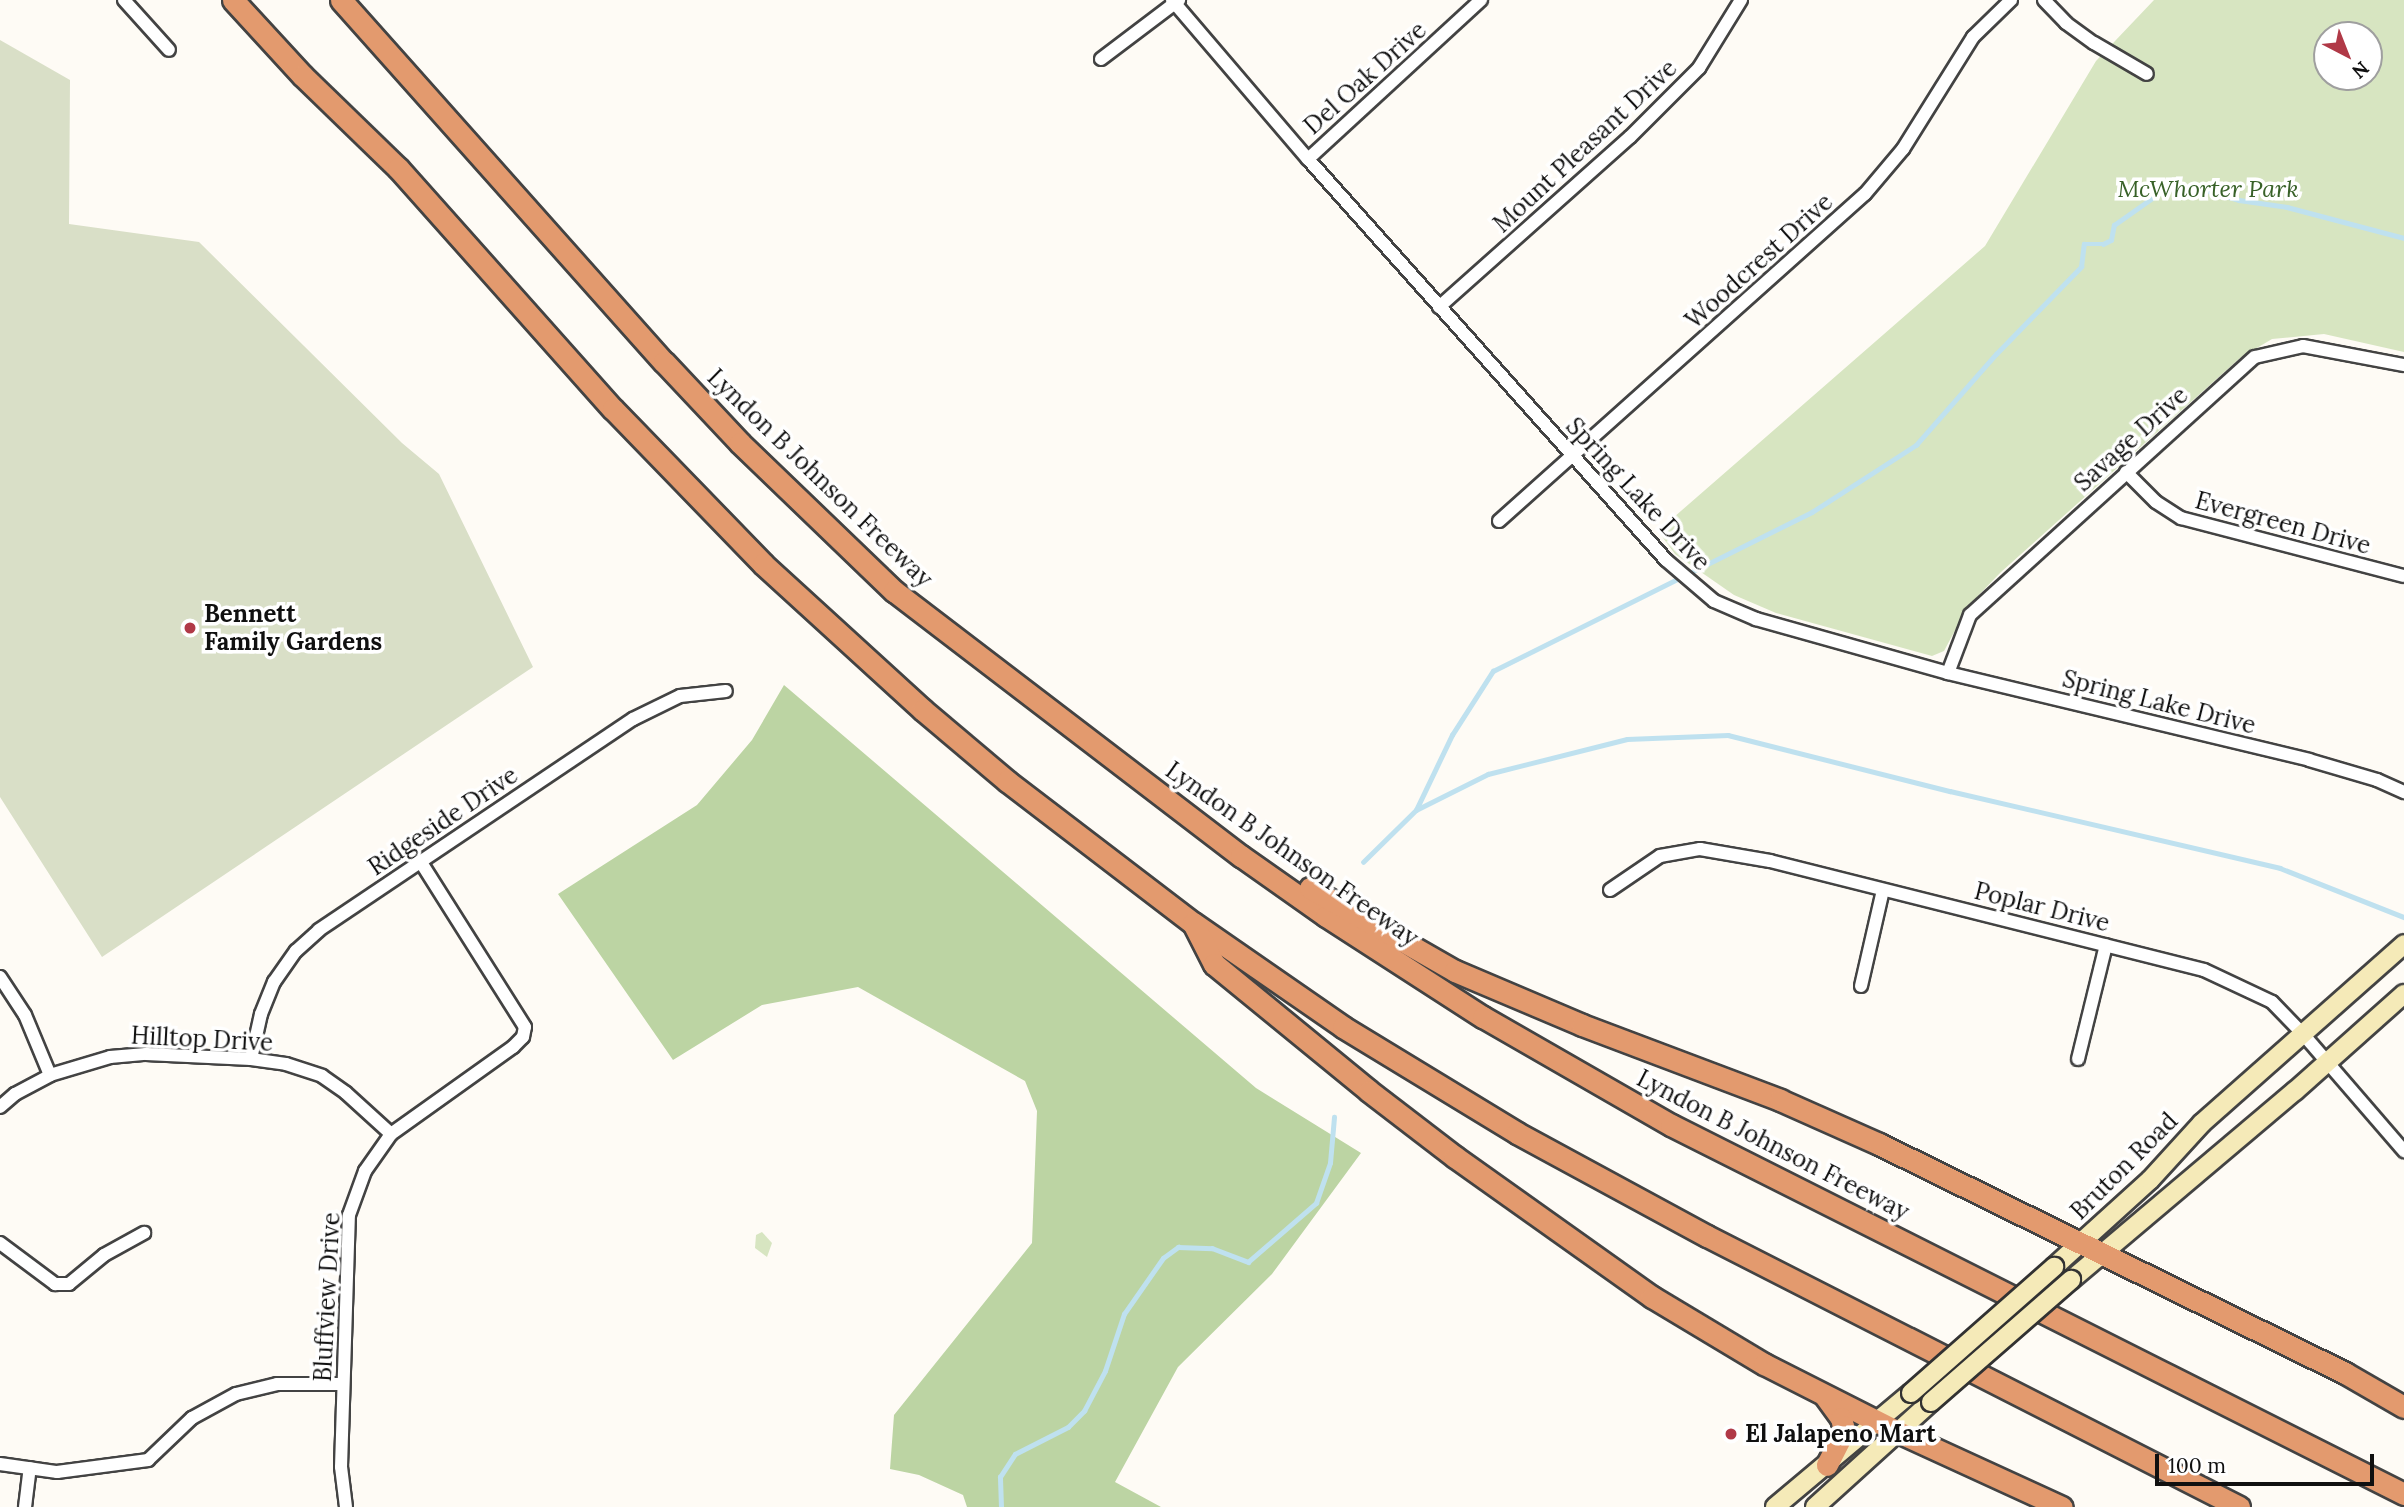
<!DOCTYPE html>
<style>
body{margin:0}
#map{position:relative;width:2404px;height:1507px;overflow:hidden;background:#fefbf5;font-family:Lora,serif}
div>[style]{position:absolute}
.green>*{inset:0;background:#d7e5c1}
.forest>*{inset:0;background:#bcd4a3}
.cemetery>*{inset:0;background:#d9dfc7}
.stream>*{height:4.5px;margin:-2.25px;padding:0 2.25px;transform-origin:2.25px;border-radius:2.25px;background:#bfe1ef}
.roads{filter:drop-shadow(2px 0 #434343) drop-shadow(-2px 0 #434343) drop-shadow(0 2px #434343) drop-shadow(0 -2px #434343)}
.street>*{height:12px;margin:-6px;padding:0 6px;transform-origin:6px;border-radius:6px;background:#fff}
.secondary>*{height:18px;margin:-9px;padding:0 9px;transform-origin:9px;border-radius:9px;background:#f5eab8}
.highway>*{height:21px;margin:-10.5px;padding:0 10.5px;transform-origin:10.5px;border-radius:10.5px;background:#e39a6e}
.bridges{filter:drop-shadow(2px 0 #323232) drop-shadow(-2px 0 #323232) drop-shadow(0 2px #323232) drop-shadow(0 -2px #323232)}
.secondary-bridge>*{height:18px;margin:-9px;padding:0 9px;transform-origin:9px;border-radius:9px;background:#f5eab8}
.dots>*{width:19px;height:19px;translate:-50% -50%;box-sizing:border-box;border:4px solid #fff;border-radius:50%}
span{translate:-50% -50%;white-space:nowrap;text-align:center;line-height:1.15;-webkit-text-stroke:7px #fff;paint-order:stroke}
.street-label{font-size:24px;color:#101010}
.park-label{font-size:24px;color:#386128;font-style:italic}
.poi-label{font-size:24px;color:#101010;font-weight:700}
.left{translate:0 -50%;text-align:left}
.north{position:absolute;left:2313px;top:21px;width:70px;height:70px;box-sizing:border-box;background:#fff;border:2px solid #9f9f9f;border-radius:50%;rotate:138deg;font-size:19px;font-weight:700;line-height:28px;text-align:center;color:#101010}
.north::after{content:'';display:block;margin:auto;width:24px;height:32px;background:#b03947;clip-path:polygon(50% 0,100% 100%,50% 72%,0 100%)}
.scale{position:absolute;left:2155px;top:1454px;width:219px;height:32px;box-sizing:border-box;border:4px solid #101010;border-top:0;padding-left:9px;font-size:21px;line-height:24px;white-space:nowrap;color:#101010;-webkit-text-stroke:5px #fff;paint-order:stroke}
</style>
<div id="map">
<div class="green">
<i style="clip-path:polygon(evenodd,2154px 0,2404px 0,2404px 352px,2324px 334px,2272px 339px,2240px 358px,2001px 572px,1968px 606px,1944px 651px,1932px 656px,1776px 613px,1734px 595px,1675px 554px,1658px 531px,1985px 246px,2096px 61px,2154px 0,2327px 35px,2369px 35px,2369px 77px,2327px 77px,2327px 35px)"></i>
<i style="clip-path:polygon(762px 1232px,772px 1243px,767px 1257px,755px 1248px,756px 1235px)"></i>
</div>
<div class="forest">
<i style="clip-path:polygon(784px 685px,1256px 1088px,1361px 1153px,1272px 1274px,1178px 1367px,1115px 1482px,1161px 1507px,967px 1507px,963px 1495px,919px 1475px,890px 1469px,894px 1415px,1032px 1243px,1037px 1111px,1025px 1081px,858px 987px,762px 1005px,673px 1060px,558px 894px,697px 805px,752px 740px)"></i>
</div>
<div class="cemetery">
<i style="clip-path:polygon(0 40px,70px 80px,69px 224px,199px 242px,402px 443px,439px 474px,533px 667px,102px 957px,0 797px)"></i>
</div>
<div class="stream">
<i style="left:1416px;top:810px;width:83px;rotate:-64.4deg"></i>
<i style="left:1452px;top:735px;width:76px;rotate:-57.4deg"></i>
<i style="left:1493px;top:671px;width:356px;rotate:-26.5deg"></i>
<i style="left:1812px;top:512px;width:124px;rotate:-32.8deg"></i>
<i style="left:1916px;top:445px;width:121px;rotate:-48.7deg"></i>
<i style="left:1996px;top:354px;width:122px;rotate:-45.7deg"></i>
<i style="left:2081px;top:267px;width:23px;rotate:-83deg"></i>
<i style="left:2084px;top:244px;width:19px"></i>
<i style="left:2103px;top:244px;width:9px;rotate:-27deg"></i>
<i style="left:2111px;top:240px;width:15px;rotate:-79deg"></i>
<i style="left:2114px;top:225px;width:62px;rotate:-35.2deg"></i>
<i style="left:2165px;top:189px;width:27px;rotate:-6deg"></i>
<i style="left:2192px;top:186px;width:49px;rotate:16.6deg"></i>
<i style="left:2239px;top:200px;width:49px;rotate:8.3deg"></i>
<i style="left:2287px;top:207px;width:121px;rotate:14.8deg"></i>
<i style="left:1363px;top:862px;width:74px;rotate:-44.5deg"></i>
<i style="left:1416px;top:810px;width:80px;rotate:-26.6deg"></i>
<i style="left:1488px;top:774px;width:143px;rotate:-14.1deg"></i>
<i style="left:1627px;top:739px;width:101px;rotate:-2.3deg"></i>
<i style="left:1728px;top:735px;width:229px;rotate:14.2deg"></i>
<i style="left:1950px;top:791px;width:339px;rotate:13.1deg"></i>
<i style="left:2280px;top:868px;width:133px;rotate:21.6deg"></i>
<i style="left:1001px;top:1507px;width:30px;rotate:-92deg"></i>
<i style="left:1000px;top:1477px;width:27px;rotate:-57deg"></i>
<i style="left:1015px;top:1454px;width:59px;rotate:-27deg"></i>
<i style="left:1068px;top:1427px;width:23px;rotate:-45deg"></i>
<i style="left:1084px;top:1411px;width:45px;rotate:-62.3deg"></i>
<i style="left:1105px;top:1371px;width:60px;rotate:-71.6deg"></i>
<i style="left:1124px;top:1314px;width:68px;rotate:-55.1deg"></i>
<i style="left:1163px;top:1258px;width:19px;rotate:-36deg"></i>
<i style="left:1178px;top:1247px;width:34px;rotate:2deg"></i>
<i style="left:1212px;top:1248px;width:39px;rotate:21deg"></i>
<i style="left:1248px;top:1262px;width:90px;rotate:-40.9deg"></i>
<i style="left:1316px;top:1203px;width:42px;rotate:-70.7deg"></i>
<i style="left:1330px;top:1163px;width:46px;rotate:-85deg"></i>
</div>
<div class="roads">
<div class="street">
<i style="left:124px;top:0;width:67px;rotate:48deg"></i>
<i style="left:1172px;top:0;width:209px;rotate:49.5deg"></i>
<i style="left:1308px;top:159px;width:538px;rotate:48.24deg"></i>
<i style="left:1666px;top:560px;width:63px;rotate:40.5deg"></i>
<i style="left:1714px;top:601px;width:46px;rotate:23.2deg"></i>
<i style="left:1756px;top:619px;width:199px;rotate:15.7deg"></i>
<i style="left:1948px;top:673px;width:371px;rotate:13.5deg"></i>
<i style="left:2309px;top:760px;width:71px;rotate:16.4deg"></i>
<i style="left:2377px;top:780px;width:30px;rotate:24deg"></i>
<i style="left:2044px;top:0;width:32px;rotate:46deg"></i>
<i style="left:2066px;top:23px;width:34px;rotate:36deg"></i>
<i style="left:2094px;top:43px;width:61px;rotate:30.3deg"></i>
<i style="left:1101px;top:59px;width:98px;rotate:-37.1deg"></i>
<i style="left:1308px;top:159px;width:235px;rotate:-42.6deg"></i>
<i style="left:1439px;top:307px;width:256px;rotate:-41.7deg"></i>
<i style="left:1630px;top:137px;width:98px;rotate:-45deg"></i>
<i style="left:1699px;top:68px;width:80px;rotate:-58.3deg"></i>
<i style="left:2126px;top:472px;width:42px;rotate:45deg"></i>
<i style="left:2156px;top:502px;width:30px;rotate:33deg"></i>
<i style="left:2181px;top:518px;width:230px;rotate:14.6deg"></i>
<i style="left:1499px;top:521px;width:491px;rotate:-41.8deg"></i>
<i style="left:1865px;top:194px;width:59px;rotate:-49.8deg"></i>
<i style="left:1903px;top:149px;width:132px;rotate:-58deg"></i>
<i style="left:1973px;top:37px;width:53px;rotate:-44.2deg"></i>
<i style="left:1948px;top:673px;width:62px;rotate:-69.2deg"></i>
<i style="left:1970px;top:615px;width:384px;rotate:-42.2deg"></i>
<i style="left:2255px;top:357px;width:49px;rotate:-12.9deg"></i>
<i style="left:2303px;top:346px;width:103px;rotate:10.7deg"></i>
<i style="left:1610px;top:890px;width:60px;rotate:-34.2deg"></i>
<i style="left:1660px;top:856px;width:41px;rotate:-9.9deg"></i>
<i style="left:1700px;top:849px;width:71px;rotate:9.7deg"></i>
<i style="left:1770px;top:861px;width:447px;rotate:14.1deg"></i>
<i style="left:2204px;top:970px;width:75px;rotate:25.2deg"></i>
<i style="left:2272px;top:1002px;width:45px;rotate:45.9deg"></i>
<i style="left:2303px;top:1034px;width:155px;rotate:49.2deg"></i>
<i style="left:0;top:977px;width:45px;rotate:56.7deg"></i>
<i style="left:25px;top:1015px;width:65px;rotate:67.4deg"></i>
<i style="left:1861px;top:986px;width:98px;rotate:-77.1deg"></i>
<i style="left:251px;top:1059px;width:46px;rotate:-77.5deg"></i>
<i style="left:261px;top:1014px;width:35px;rotate:-68deg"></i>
<i style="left:274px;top:982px;width:38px;rotate:-55deg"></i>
<i style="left:296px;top:951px;width:31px;rotate:-42deg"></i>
<i style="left:319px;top:930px;width:378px;rotate:-33.9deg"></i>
<i style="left:633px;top:719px;width:52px;rotate:-26.1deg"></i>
<i style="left:680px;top:696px;width:46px;rotate:-6.2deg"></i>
<i style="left:2078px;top:1059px;width:117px;rotate:-76.2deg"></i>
<i style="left:0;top:1107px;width:20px;rotate:-41deg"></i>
<i style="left:15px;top:1094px;width:40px;rotate:-28deg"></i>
<i style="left:50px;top:1075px;width:63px;rotate:-16.7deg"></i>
<i style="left:110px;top:1057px;width:36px;rotate:-5deg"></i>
<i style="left:146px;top:1054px;width:105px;rotate:2.7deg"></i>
<i style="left:251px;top:1059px;width:35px;rotate:8deg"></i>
<i style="left:286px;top:1064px;width:38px;rotate:18deg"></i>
<i style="left:322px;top:1076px;width:29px;rotate:35deg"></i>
<i style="left:346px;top:1093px;width:61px;rotate:42.3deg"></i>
<i style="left:0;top:1243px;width:69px;rotate:36.7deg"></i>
<i style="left:55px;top:1284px;width:14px"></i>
<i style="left:69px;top:1284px;width:45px;rotate:-39.6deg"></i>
<i style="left:104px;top:1255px;width:46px;rotate:-28.8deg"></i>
<i style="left:0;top:1464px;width:58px;rotate:8deg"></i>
<i style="left:57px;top:1472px;width:92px;rotate:-7.5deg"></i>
<i style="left:148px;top:1460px;width:61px;rotate:-43.7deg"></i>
<i style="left:192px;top:1418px;width:50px;rotate:-28.6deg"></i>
<i style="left:236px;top:1394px;width:42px;rotate:-13.7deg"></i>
<i style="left:277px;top:1384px;width:65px"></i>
<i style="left:25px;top:1507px;width:39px;rotate:-83deg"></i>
<i style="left:346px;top:1507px;width:40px;rotate:-97.1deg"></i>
<i style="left:341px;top:1467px;width:252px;rotate:-88.2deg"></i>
<i style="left:349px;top:1215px;width:47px;rotate:-70deg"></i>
<i style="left:365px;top:1171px;width:45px;rotate:-54.9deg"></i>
<i style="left:391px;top:1134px;width:150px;rotate:-35.5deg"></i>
<i style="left:513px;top:1047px;width:14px;rotate:-45deg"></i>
<i style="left:523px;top:1037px;width:10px;rotate:-79deg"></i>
<i style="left:525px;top:1027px;width:196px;rotate:-122.3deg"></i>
</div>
<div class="secondary">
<i style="left:2054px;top:1267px;width:130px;rotate:-42.2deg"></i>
<i style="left:2150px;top:1180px;width:77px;rotate:-47.6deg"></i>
<i style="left:2202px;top:1123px;width:270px;rotate:-41.5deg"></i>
<i style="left:2071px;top:1280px;width:293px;rotate:-40.2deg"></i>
<i style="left:2295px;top:1091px;width:146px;rotate:-41.7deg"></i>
<i style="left:1775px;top:1507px;width:177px;rotate:-40deg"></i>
<i style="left:1815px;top:1507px;width:156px;rotate:-42.2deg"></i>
</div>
<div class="highway">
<i style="left:233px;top:0;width:103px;rotate:47.4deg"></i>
<i style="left:303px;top:76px;width:132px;rotate:44.1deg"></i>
<i style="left:398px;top:168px;width:323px;rotate:48.3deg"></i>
<i style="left:613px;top:409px;width:216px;rotate:45.9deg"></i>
<i style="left:763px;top:564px;width:217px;rotate:42.4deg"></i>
<i style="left:923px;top:710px;width:110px;rotate:40.2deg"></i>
<i style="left:1007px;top:781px;width:234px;rotate:37.4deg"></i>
<i style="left:1193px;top:923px;width:183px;rotate:34.7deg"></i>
<i style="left:1343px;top:1027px;width:204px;rotate:31.3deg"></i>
<i style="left:1517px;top:1133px;width:216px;rotate:28.5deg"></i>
<i style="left:1707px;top:1236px;width:597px;rotate:26.99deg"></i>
<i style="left:341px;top:0;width:485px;rotate:48.3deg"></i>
<i style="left:664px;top:362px;width:111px;rotate:46.8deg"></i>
<i style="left:740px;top:443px;width:214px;rotate:43.9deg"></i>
<i style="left:894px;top:591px;width:437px;rotate:37.4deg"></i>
<i style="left:1241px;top:856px;width:104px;rotate:35.2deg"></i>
<i style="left:1326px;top:916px;width:187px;rotate:32.8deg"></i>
<i style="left:1483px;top:1017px;width:217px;rotate:29.9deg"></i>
<i style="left:1671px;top:1125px;width:821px;rotate:26.72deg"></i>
<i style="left:1310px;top:888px;width:167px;rotate:29.8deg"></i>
<i style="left:1455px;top:971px;width:138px;rotate:23deg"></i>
<i style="left:1582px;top:1025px;width:212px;rotate:20.7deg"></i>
<i style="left:1780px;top:1100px;width:108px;rotate:24deg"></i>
<i style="left:1879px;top:1144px;width:519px;rotate:26.17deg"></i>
<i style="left:2345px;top:1373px;width:68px;rotate:30deg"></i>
<i style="left:1194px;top:925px;width:44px;rotate:62.9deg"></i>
<i style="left:1214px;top:964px;width:200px;rotate:39.3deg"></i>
<i style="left:1369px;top:1091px;width:108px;rotate:37.5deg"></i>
<i style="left:1455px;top:1157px;width:242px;rotate:35.4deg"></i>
<i style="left:1652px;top:1297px;width:131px;rotate:30.9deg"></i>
<i style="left:1764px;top:1364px;width:150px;rotate:26.9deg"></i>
<i style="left:1898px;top:1432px;width:180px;rotate:24.6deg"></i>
<i style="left:1825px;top:1396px;width:27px;rotate:54deg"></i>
<i style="left:1841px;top:1418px;width:8px;rotate:76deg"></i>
<i style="left:1843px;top:1426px;width:13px;rotate:103deg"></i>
<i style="left:1840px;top:1439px;width:29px;rotate:117deg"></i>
</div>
</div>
<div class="bridges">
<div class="secondary-bridge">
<i style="left:1911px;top:1393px;width:191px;rotate:-41.4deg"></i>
<i style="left:1931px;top:1402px;width:186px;rotate:-41.1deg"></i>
</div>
</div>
<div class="dots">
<i style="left:190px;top:628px;background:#b03947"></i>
<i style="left:1731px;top:1434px;background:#b03947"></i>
</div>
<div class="street-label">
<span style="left:1365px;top:78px;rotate:-42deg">Del Oak Drive</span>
<span style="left:1585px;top:146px;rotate:-43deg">Mount Pleasant Drive</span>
<span style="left:1759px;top:261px;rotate:-42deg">Woodcrest Drive</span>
<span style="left:2131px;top:439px;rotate:-42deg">Savage Drive</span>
<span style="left:820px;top:478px;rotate:44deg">Lyndon B Johnson Freeway</span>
<span style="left:1638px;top:494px;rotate:47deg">Spring Lake Drive</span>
<span style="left:2283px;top:523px;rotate:15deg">Evergreen Drive</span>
<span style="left:2159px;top:702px;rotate:14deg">Spring Lake Drive</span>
<span style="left:443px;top:821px;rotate:-34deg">Ridgeside Drive</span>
<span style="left:1292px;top:854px;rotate:35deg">Lyndon B Johnson Freeway</span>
<span style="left:2042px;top:907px;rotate:14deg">Poplar Drive</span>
<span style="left:202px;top:1039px;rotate:3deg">Hilltop Drive</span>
<span style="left:1773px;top:1145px;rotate:27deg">Lyndon B Johnson Freeway</span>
<span style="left:2124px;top:1166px;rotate:-45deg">Bruton Road</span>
<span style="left:327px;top:1297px;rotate:-87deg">Bluffview Drive</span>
</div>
<div class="park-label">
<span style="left:2208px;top:189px">McWhorter Park</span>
</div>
<div class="poi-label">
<span class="left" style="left:204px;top:628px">Bennett<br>Family Gardens</span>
<span class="left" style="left:1745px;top:1434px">El Jalapeno Mart</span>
</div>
<div class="north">N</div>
<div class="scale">100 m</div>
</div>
